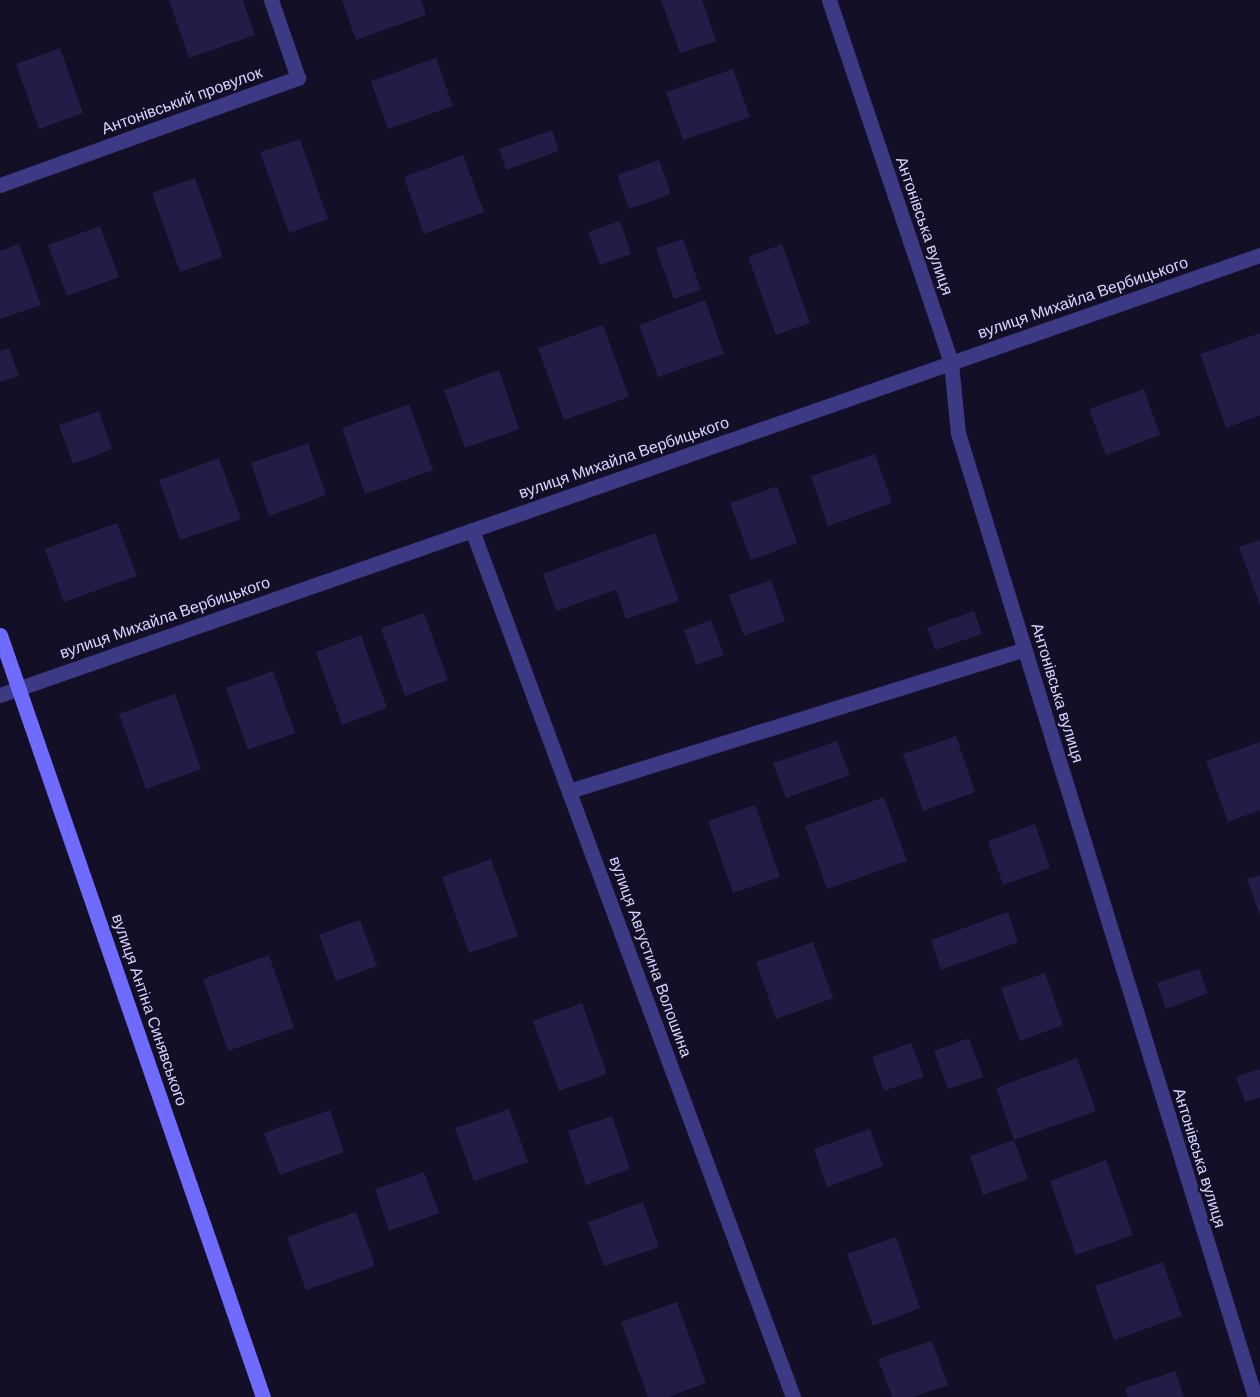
<!DOCTYPE html>
<meta charset="utf-8">
<style>
body{margin:0}
#map{position:relative;width:1260px;height:1397px;overflow:hidden;background:#130f26;font-family:"DM Sans",sans-serif}
div>[style]{position:absolute}
.building>*{inset:0;background:#241b47}
.lane>*{height:15px;margin:-7.5px;padding:0 7.5px;transform-origin:7.5px;border-radius:7.5px;background:#3d3a85}
.street>*{height:15px;margin:-7.5px;padding:0 7.5px;transform-origin:7.5px;border-radius:7.5px;background:#3d3a85}
.secondary>*{height:15px;margin:-7.5px;padding:0 7.5px;transform-origin:7.5px;border-radius:7.5px;background:#6f6bff}
span{translate:-50% -50%;white-space:nowrap;text-align:center;line-height:1.15;-webkit-text-stroke:4.5px #130f26;paint-order:stroke}
.street-label{font-size:16px;color:#d9d4ff}
</style>
<div id="map">
<div class="building">
<i style="clip-path:polygon(169px 0,243px 0,255px 35px,189px 58px)"></i>
<i style="clip-path:polygon(342px 0,421px 0,426px 15px,356px 40px)"></i>
<i style="clip-path:polygon(661px 0,702px 0,716px 41px,680px 53px)"></i>
<i style="clip-path:polygon(60px 48px,83px 113px,39px 129px,16px 64px)"></i>
<i style="clip-path:polygon(436px 58px,453px 106px,388px 129px,371px 81px)"></i>
<i style="clip-path:polygon(733px 69px,750px 117px,683px 140px,666px 92px)"></i>
<i style="clip-path:polygon(552px 130px,559px 151px,506px 170px,499px 149px)"></i>
<i style="clip-path:polygon(300px 139px,328px 219px,289px 233px,260px 152px)"></i>
<i style="clip-path:polygon(463px 155px,484px 212px,424px 234px,404px 177px)"></i>
<i style="clip-path:polygon(659px 160px,671px 194px,629px 209px,617px 175px)"></i>
<i style="clip-path:polygon(195px 178px,223px 257px,180px 272px,152px 193px)"></i>
<i style="clip-path:polygon(620px 221px,631px 254px,600px 265px,588px 232px)"></i>
<i style="clip-path:polygon(100px 226px,119px 277px,67px 296px,48px 245px)"></i>
<i style="clip-path:polygon(683px 239px,701px 290px,674px 299px,656px 248px)"></i>
<i style="clip-path:polygon(19px 244px,41px 305px,0 319px,0 251px)"></i>
<i style="clip-path:polygon(782px 244px,810px 323px,776px 335px,748px 257px)"></i>
<i style="clip-path:polygon(705px 300px,724px 354px,658px 377px,639px 325px)"></i>
<i style="clip-path:polygon(603px 325px,629px 397px,564px 420px,538px 348px)"></i>
<i style="clip-path:polygon(1260px 333px,1260px 415px,1226px 428px,1200px 354px)"></i>
<i style="clip-path:polygon(9px 348px,19px 376px,0 382px,0 351px)"></i>
<i style="clip-path:polygon(499px 370px,519px 429px,465px 448px,444px 390px)"></i>
<i style="clip-path:polygon(1144px 389px,1160px 435px,1106px 455px,1089px 409px)"></i>
<i style="clip-path:polygon(409px 404px,433px 470px,365px 494px,342px 428px)"></i>
<i style="clip-path:polygon(99px 411px,112px 449px,73px 464px,59px 425px)"></i>
<i style="clip-path:polygon(308px 443px,326px 495px,269px 516px,251px 463px)"></i>
<i style="clip-path:polygon(875px 454px,892px 503px,828px 526px,811px 476px)"></i>
<i style="clip-path:polygon(219px 458px,241px 519px,180px 540px,159px 480px)"></i>
<i style="clip-path:polygon(777px 486px,797px 543px,751px 560px,730px 503px)"></i>
<i style="clip-path:polygon(117px 523px,137px 576px,64px 602px,45px 549px)"></i>
<i style="clip-path:polygon(655px 533px,679px 601px,626px 619px,616px 590px,556px 611px,543px 574px)"></i>
<i style="clip-path:polygon(1260px 540px,1260px 605px,1239px 547px)"></i>
<i style="clip-path:polygon(771px 580px,785px 621px,744px 636px,729px 595px)"></i>
<i style="clip-path:polygon(974px 611px,982px 634px,935px 650px,927px 628px)"></i>
<i style="clip-path:polygon(424px 613px,448px 680px,405px 696px,381px 628px)"></i>
<i style="clip-path:polygon(711px 620px,724px 655px,696px 665px,684px 630px)"></i>
<i style="clip-path:polygon(361px 635px,387px 708px,342px 725px,316px 652px)"></i>
<i style="clip-path:polygon(273px 671px,295px 733px,248px 750px,226px 688px)"></i>
<i style="clip-path:polygon(175px 694px,201px 769px,146px 789px,119px 714px)"></i>
<i style="clip-path:polygon(956px 736px,975px 792px,923px 811px,903px 754px)"></i>
<i style="clip-path:polygon(837px 741px,850px 775px,786px 798px,773px 763px)"></i>
<i style="clip-path:polygon(1260px 742px,1260px 810px,1228px 822px,1206px 761px)"></i>
<i style="clip-path:polygon(884px 797px,907px 861px,827px 889px,805px 826px)"></i>
<i style="clip-path:polygon(755px 805px,780px 877px,733px 893px,708px 821px)"></i>
<i style="clip-path:polygon(1035px 824px,1050px 868px,1003px 885px,988px 841px)"></i>
<i style="clip-path:polygon(491px 859px,518px 936px,469px 953px,442px 877px)"></i>
<i style="clip-path:polygon(1260px 875px,1260px 916px,1247px 879px)"></i>
<i style="clip-path:polygon(1008px 912px,1018px 942px,941px 970px,931px 940px)"></i>
<i style="clip-path:polygon(360px 920px,377px 966px,336px 981px,319px 935px)"></i>
<i style="clip-path:polygon(813px 942px,833px 998px,776px 1019px,756px 962px)"></i>
<i style="clip-path:polygon(269px 955px,294px 1028px,228px 1051px,203px 979px)"></i>
<i style="clip-path:polygon(1199px 969px,1208px 993px,1166px 1009px,1157px 983px)"></i>
<i style="clip-path:polygon(1045px 973px,1063px 1025px,1020px 1041px,1001px 988px)"></i>
<i style="clip-path:polygon(582px 1003px,607px 1074px,559px 1091px,533px 1021px)"></i>
<i style="clip-path:polygon(969px 1038px,983px 1077px,948px 1089px,934px 1051px)"></i>
<i style="clip-path:polygon(911px 1043px,924px 1077px,884px 1091px,872px 1057px)"></i>
<i style="clip-path:polygon(1077px 1058px,1096px 1111px,1014px 1140px,996px 1088px)"></i>
<i style="clip-path:polygon(1260px 1069px,1260px 1097px,1245px 1102px,1236px 1077px)"></i>
<i style="clip-path:polygon(509px 1109px,528px 1162px,474px 1181px,455px 1128px)"></i>
<i style="clip-path:polygon(330px 1110px,344px 1152px,280px 1175px,264px 1133px)"></i>
<i style="clip-path:polygon(612px 1116px,630px 1169px,586px 1185px,568px 1131px)"></i>
<i style="clip-path:polygon(870px 1129px,883px 1166px,827px 1187px,814px 1149px)"></i>
<i style="clip-path:polygon(1014px 1140px,1028px 1179px,983px 1195px,970px 1156px)"></i>
<i style="clip-path:polygon(1106px 1160px,1133px 1235px,1076px 1255px,1050px 1181px)"></i>
<i style="clip-path:polygon(424px 1172px,439px 1213px,389px 1231px,375px 1189px)"></i>
<i style="clip-path:polygon(643px 1202px,659px 1247px,604px 1266px,588px 1222px)"></i>
<i style="clip-path:polygon(356px 1212px,375px 1266px,306px 1290px,287px 1237px)"></i>
<i style="clip-path:polygon(896px 1237px,920px 1308px,873px 1326px,847px 1254px)"></i>
<i style="clip-path:polygon(1163px 1262px,1182px 1316px,1114px 1340px,1095px 1286px)"></i>
<i style="clip-path:polygon(677px 1302px,706px 1383px,668px 1397px,648px 1397px,621px 1322px)"></i>
<i style="clip-path:polygon(932px 1341px,948px 1385px,913px 1397px,892px 1397px,878px 1359px)"></i>
<i style="clip-path:polygon(1175px 1371px,1184px 1397px,1128px 1397px,1125px 1388px)"></i>
</div>
<div class="lane">
<i style="left:569px;top:791px;width:477px;rotate:-17.3deg"></i>
</div>
<div class="street">
<i style="left:829px;top:0;width:383px;rotate:71.4deg"></i>
<i style="left:951px;top:363px;width:70px;rotate:84.3deg"></i>
<i style="left:958px;top:433px;width:1009px;rotate:72.88deg"></i>
<i style="left:0;top:185px;width:317px;rotate:-19.8deg"></i>
<i style="left:298px;top:78px;width:83px;rotate:-109.1deg"></i>
<i style="left:472px;top:530px;width:925px;rotate:69.68deg"></i>
<i style="left:0;top:695px;width:1335px;rotate:-19.25deg"></i>
</div>
<div class="secondary">
<i style="left:0;top:635px;width:806px;rotate:70.96deg"></i>
</div>
<div class="street-label">
<span style="left:182px;top:101px;rotate:-20deg">Антонівський провулок</span>
<span style="left:924px;top:226px;rotate:71deg">Антонівська вулиця</span>
<span style="left:1083px;top:298px;rotate:-19deg">вулиця Михайла Вербицького</span>
<span style="left:624px;top:458px;rotate:-19deg">вулиця Михайла Вербицького</span>
<span style="left:165px;top:618px;rotate:-19deg">вулиця Михайла Вербицького</span>
<span style="left:1057px;top:693px;rotate:73deg">Антонівська вулиця</span>
<span style="left:650px;top:957px;rotate:70deg">вулиця Августина Волошина</span>
<span style="left:149px;top:1010px;rotate:71deg">вулиця Антіна Синявського</span>
<span style="left:1199px;top:1158px;rotate:73deg">Антонівська вулиця</span>
</div>
</div>
